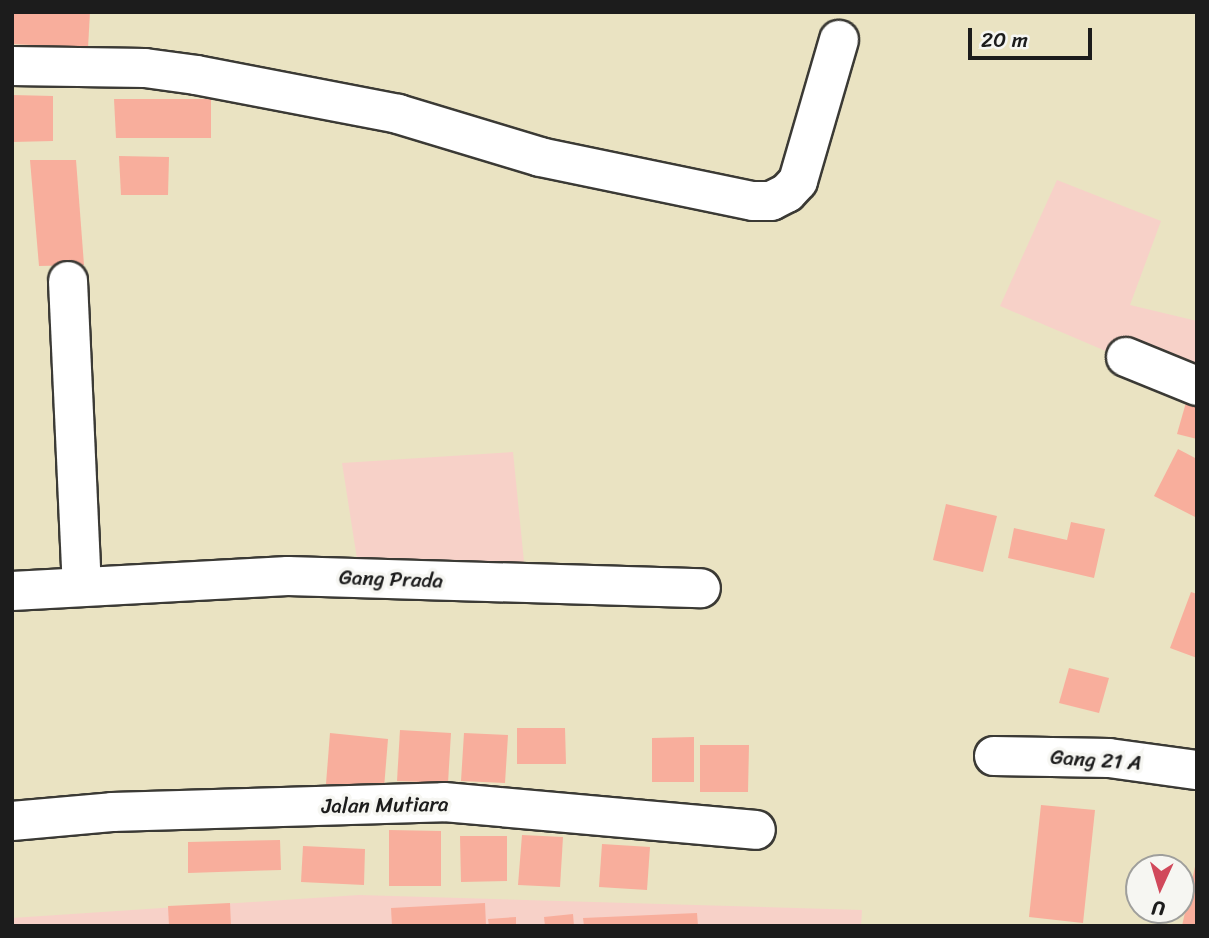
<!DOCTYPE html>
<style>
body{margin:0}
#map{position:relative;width:1209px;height:938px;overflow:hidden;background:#eae3c2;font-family:Sriracha,sans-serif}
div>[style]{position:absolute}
.built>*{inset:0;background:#f7d1c8}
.building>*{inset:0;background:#f8ae9c}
.roads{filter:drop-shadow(2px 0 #3b3a35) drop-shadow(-2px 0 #3b3a35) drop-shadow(0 2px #3b3a35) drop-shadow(0 -2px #3b3a35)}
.minor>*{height:38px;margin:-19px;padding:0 19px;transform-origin:19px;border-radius:19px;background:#fff}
span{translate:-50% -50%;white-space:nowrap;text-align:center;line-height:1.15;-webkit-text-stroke:7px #f6f6f2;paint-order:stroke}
.street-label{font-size:21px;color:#1c1c1c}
.frame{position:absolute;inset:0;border:14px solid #1c1c1c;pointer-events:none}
.north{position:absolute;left:1125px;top:854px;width:70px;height:70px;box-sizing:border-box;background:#f6f6f2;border:2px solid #9f9f9c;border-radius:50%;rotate:184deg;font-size:19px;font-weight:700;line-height:28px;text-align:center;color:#1c1c1c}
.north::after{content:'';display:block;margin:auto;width:24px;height:32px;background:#d1495b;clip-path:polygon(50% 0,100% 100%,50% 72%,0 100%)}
.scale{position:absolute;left:968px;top:28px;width:124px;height:32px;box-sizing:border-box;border:4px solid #1c1c1c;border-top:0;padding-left:9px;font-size:21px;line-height:24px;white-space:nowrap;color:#1c1c1c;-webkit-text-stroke:5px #f6f6f2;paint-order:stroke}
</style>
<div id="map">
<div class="built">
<i style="clip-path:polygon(1057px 180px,1161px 221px,1130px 305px,1197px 321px,1197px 390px,1000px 306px)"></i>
<i style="clip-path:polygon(513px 452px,526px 582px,360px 578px,342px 463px)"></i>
<i style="clip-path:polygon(359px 895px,862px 910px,861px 926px,12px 926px,12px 918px)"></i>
</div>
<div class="building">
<i style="clip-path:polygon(12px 12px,90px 12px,88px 48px,12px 44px)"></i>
<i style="clip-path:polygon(12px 95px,53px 96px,53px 141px,12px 142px)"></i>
<i style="clip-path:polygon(114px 99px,211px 99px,211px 138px,116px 138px)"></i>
<i style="clip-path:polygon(119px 156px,169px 157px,168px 195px,121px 195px)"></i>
<i style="clip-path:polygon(30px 160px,76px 160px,84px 265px,39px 266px)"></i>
<i style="clip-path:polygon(1189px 392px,1197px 394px,1197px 439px,1177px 434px)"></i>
<i style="clip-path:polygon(1178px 449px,1197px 459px,1197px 518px,1154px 496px)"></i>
<i style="clip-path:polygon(946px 504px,997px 516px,983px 572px,933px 560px)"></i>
<i style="clip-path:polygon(1071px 522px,1105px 529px,1094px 578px,1008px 558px,1014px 528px,1067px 540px)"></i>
<i style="clip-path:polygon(1191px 592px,1197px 594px,1197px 658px,1170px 648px)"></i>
<i style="clip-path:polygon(1069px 668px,1109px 678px,1099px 713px,1059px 703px)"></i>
<i style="clip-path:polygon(517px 728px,565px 728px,566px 764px,517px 764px)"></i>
<i style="clip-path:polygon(400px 730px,451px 733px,448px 783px,397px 781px)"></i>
<i style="clip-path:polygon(330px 733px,388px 739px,384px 788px,326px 784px)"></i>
<i style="clip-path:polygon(464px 733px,508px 735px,505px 783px,461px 781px)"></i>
<i style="clip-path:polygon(694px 737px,694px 782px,652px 782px,652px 738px)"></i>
<i style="clip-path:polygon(700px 745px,749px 745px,748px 792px,700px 792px)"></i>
<i style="clip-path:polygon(1041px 805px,1095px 810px,1083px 923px,1029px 917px)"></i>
<i style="clip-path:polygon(389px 830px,441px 831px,441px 886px,389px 886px)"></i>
<i style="clip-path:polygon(522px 835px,563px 837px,560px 887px,518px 885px)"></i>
<i style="clip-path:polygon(460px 836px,507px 836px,507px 881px,461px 882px)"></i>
<i style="clip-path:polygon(280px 840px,281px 870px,188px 873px,188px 842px)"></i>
<i style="clip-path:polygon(602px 844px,650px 847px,647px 890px,599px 887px)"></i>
<i style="clip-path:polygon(303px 846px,365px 849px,364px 885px,301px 882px)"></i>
<i style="clip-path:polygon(1196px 862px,1197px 926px,1182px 926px)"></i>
<i style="clip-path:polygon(230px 903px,231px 926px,169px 926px,168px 906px)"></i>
<i style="clip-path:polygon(485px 903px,486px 926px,392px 926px,391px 908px)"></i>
<i style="clip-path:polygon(697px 913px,698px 926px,584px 926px,583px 918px)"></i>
<i style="clip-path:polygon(573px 914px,574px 926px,545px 926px,544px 917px)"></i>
<i style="clip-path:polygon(516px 917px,516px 926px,489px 926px,488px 919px)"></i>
</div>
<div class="roads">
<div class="minor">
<i style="left:12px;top:66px;width:133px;rotate:0.9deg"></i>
<i style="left:145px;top:68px;width:51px;rotate:7.8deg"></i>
<i style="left:196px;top:75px;width:206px;rotate:10.9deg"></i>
<i style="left:398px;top:114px;width:148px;rotate:16.8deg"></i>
<i style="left:540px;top:157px;width:217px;rotate:11.7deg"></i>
<i style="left:753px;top:201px;width:18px"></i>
<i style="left:771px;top:201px;width:18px;rotate:-27deg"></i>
<i style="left:787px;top:193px;width:16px;rotate:-47deg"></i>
<i style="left:798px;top:181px;width:147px;rotate:-73.8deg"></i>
<i style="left:68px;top:281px;width:306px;rotate:87.4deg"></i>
<i style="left:1126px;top:357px;width:77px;rotate:22.2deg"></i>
<i style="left:12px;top:591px;width:276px;rotate:-3.1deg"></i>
<i style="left:288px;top:576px;width:413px;rotate:1.7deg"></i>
<i style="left:994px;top:756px;width:115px;rotate:1deg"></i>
<i style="left:1109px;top:758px;width:89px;rotate:7.8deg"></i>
<i style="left:12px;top:821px;width:100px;rotate:-5.1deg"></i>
<i style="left:112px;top:812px;width:332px;rotate:-1.7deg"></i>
<i style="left:444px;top:802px;width:313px;rotate:5.1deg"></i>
</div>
</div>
<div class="street-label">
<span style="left:391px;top:579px;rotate:2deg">Gang Prada</span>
<span style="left:1096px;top:760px;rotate:4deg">Gang 21 A</span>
<span style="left:385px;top:805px;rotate:-1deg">Jalan Mutiara</span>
</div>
<div class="frame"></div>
<div class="north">U</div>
<div class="scale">20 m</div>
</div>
